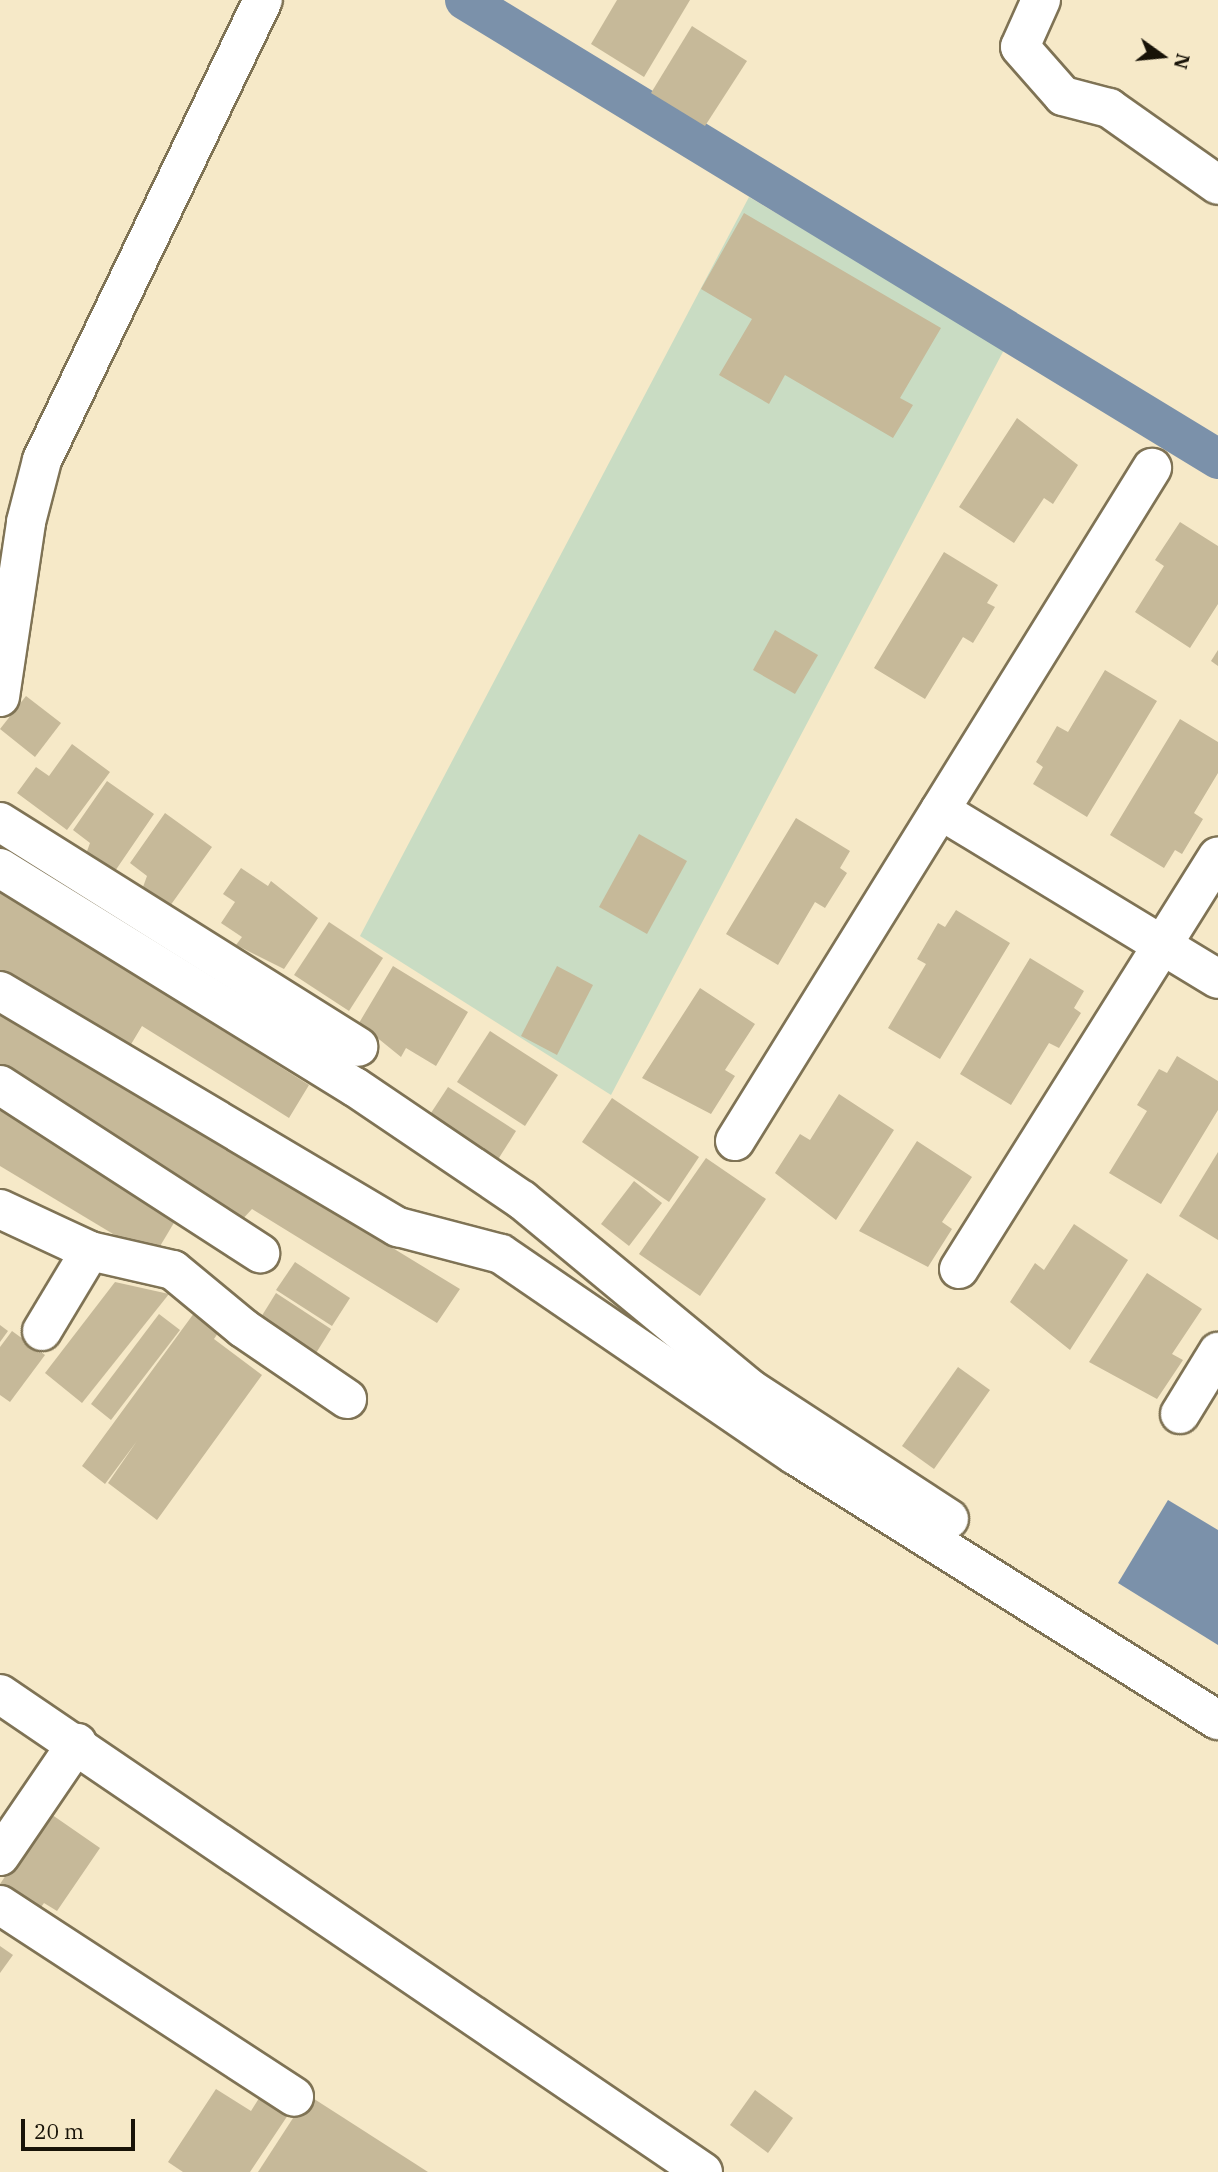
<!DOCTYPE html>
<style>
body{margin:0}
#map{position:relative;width:1218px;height:2172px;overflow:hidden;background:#f6e9c8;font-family:"IBM Plex Serif",serif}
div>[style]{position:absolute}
.green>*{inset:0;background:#c9dcc3}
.water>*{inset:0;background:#7b91aa}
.canal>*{height:40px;margin:-20px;padding:0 20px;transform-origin:20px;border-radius:20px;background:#7b91aa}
.building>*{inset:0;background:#c6b999}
.roads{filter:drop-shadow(2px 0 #7f7355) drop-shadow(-2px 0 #7f7355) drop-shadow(0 2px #7f7355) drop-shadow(0 -2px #7f7355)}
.minor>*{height:38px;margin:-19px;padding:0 19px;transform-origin:19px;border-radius:19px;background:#fff}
span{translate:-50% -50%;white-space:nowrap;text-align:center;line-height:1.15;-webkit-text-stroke:7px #f6e9c8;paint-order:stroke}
.north{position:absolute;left:1127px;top:21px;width:70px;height:70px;-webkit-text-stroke:5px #f6e9c8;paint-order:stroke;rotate:105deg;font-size:19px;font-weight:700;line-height:28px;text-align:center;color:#181308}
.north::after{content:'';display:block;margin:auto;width:24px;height:32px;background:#181308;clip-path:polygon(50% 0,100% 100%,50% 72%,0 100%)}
.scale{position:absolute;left:21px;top:2119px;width:114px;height:32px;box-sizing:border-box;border:4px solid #181308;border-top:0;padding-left:9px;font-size:21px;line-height:24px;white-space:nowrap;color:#181308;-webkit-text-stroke:5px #f6e9c8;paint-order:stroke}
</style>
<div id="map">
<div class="green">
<i style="clip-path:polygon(749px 197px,1005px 348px,611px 1095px,360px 936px)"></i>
</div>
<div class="water">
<i style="clip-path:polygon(1168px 1500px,1218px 1530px,1218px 1645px,1118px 1583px)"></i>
</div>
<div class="canal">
<i style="left:465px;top:0;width:882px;rotate:31.36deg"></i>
</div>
<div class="building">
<i style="clip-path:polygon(617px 0,690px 0,644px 77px,591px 44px)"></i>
<i style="clip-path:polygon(692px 26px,747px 61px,705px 126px,651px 93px)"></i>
<i style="clip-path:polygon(744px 213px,941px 328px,900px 398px,913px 405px,893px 438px,785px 375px,769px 404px,719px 375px,752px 319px,701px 289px)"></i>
<i style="clip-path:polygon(1017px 418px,1078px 465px,1053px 504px,1044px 498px,1014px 543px,959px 507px)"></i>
<i style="clip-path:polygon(1180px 522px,1218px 546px,1218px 604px,1190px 648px,1135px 612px,1164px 566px,1155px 560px)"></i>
<i style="clip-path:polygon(944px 552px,998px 585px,987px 603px,995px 607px,973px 643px,963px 637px,925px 699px,874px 668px)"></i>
<i style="clip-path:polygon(775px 630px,818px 655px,795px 694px,753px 670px)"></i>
<i style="clip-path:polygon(1218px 650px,1218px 666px,1211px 661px)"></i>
<i style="clip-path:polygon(1105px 670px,1157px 701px,1087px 817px,1033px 784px,1043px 767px,1036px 762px,1057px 726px,1068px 732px)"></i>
<i style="clip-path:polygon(26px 696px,61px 723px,35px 757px,0 729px)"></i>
<i style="clip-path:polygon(1180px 719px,1218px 742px,1218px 773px,1194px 813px,1203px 819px,1182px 854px,1175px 850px,1164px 868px,1110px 835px)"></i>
<i style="clip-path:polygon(72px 744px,110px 772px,67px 830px,17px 793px,36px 767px,49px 776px)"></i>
<i style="clip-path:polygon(107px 781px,154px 814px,113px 874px,86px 854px,90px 843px,73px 830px)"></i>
<i style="clip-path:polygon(165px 813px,212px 847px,170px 906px,143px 887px,147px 876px,130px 863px)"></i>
<i style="clip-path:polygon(796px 818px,850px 851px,840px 868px,847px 873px,825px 908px,815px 902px,778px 965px,726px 934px)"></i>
<i style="clip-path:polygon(639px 834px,687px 861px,647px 934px,599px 907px)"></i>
<i style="clip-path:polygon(241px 868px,268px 886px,271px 881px,318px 918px,284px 969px,236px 945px,242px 937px,221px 923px,235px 902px,223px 894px)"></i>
<i style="clip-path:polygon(0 890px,309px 1085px,289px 1118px,142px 1026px,124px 1056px,0 977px)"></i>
<i style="clip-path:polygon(956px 910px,1010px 943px,940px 1059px,888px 1028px,926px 964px,917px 959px,938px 923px,945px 927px)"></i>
<i style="clip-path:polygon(329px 922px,383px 958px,349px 1011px,294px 975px)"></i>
<i style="clip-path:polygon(1030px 958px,1084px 991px,1074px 1008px,1081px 1013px,1059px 1048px,1049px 1043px,1011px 1105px,960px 1074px)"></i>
<i style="clip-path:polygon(393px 966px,468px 1012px,436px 1066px,406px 1048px,401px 1057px,359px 1023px)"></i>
<i style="clip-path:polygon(557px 966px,593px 985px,557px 1055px,521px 1036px)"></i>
<i style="clip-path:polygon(700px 988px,755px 1024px,725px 1070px,735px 1076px,711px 1114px,642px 1078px)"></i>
<i style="clip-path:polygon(0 1009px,460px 1289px,437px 1323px,252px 1209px,240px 1222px,0 1070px)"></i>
<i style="clip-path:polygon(490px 1031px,558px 1075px,525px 1126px,457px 1082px)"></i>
<i style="clip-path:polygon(1177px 1056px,1218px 1081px,1218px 1110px,1161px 1204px,1109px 1173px,1147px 1111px,1137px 1105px,1159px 1069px,1167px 1073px)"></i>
<i style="clip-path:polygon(448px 1087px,516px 1131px,497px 1161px,429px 1116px)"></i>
<i style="clip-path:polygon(839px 1094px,894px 1130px,836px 1220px,775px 1173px,800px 1134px,810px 1140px)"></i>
<i style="clip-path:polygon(612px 1098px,699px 1157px,669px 1202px,582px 1142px)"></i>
<i style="clip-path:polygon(0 1110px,178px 1216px,153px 1258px,0 1166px)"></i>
<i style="clip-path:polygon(917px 1141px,972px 1177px,942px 1222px,952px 1229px,928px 1267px,859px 1231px)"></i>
<i style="clip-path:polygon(1218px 1152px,1218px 1240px,1179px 1216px)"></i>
<i style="clip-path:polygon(706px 1158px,766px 1199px,700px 1296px,639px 1254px)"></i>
<i style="clip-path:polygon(634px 1181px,662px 1203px,629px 1246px,601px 1224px)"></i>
<i style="clip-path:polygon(1074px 1224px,1128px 1260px,1070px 1350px,1010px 1302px,1035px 1263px,1044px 1270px)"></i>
<i style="clip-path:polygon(295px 1262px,350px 1298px,332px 1326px,276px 1290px)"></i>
<i style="clip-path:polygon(1147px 1273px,1202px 1309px,1172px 1354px,1183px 1360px,1157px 1399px,1089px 1362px)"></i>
<i style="clip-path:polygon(115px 1282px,169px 1294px,82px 1403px,45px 1373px)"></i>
<i style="clip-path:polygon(276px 1293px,331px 1329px,313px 1358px,258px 1322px)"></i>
<i style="clip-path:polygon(200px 1305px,224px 1324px,214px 1339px,262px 1375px,157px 1520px,108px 1483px,137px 1441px,105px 1484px,82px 1466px)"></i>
<i style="clip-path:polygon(159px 1314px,180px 1330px,111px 1420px,91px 1404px)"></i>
<i style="clip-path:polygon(0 1325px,8px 1331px,0 1342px)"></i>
<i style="clip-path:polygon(12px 1331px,45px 1355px,10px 1402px,0 1395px,0 1347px)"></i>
<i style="clip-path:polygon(958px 1367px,990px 1390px,934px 1469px,902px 1446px)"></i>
<i style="clip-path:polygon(48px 1812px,100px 1848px,57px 1911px,44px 1903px,36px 1914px,0 1884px)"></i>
<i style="clip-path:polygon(0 1946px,13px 1955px,0 1973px)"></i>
<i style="clip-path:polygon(266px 2087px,294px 2106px,250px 2172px,183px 2172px,168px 2162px,216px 2089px,251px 2111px)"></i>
<i style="clip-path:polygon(755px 2090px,793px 2118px,768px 2153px,730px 2125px)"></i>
<i style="clip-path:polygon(308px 2095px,428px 2172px,258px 2172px)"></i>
</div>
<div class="roads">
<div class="minor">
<i style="left:1041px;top:0;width:51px;rotate:114.1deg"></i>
<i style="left:1020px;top:47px;width:65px;rotate:48.7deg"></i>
<i style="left:1063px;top:96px;width:48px;rotate:14.6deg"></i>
<i style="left:1109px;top:108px;width:133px;rotate:35.2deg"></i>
<i style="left:0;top:697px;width:177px;rotate:-81.5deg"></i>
<i style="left:26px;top:522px;width:64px;rotate:-75.5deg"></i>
<i style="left:42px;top:460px;width:510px;rotate:-64.34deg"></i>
<i style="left:940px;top:810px;width:325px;rotate:31.3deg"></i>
<i style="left:0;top:822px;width:423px;rotate:32.1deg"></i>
<i style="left:0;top:868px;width:417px;rotate:31.7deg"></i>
<i style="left:355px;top:1087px;width:202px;rotate:34.1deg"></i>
<i style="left:522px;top:1200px;width:295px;rotate:39.6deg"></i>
<i style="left:749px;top:1388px;width:239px;rotate:33.2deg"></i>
<i style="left:0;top:991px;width:463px;rotate:30.7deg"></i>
<i style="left:398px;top:1227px;width:106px;rotate:14.7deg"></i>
<i style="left:501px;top:1254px;width:356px;rotate:34.4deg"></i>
<i style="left:795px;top:1455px;width:499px;rotate:32.1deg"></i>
<i style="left:0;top:1085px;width:310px;rotate:32.9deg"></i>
<i style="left:735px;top:1141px;width:792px;rotate:-58.22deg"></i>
<i style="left:0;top:1209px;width:99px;rotate:25deg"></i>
<i style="left:90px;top:1251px;width:85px;rotate:12.9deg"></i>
<i style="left:173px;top:1270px;width:91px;rotate:39.6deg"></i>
<i style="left:243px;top:1328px;width:126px;rotate:34.3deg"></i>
<i style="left:959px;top:1269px;width:487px;rotate:-57.9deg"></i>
<i style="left:42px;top:1331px;width:93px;rotate:-59deg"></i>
<i style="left:1180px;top:1414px;width:73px;rotate:-58.5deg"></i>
<i style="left:0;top:1694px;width:850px;rotate:34.21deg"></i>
<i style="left:0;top:1856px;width:137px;rotate:-55.7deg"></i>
<i style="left:0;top:1905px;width:351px;rotate:33.1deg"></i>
</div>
</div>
<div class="north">N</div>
<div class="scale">20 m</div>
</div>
